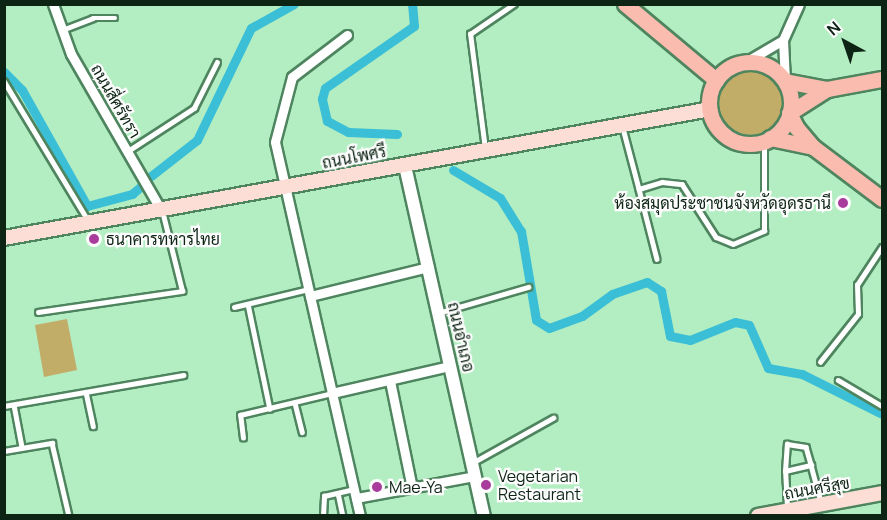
<!DOCTYPE html>
<meta charset="utf-8">
<style>
body{margin:0}
#map{position:relative;width:887px;height:520px;overflow:hidden;background:#b3edc2;font-family:Manrope,Sarabun,sans-serif}
div>[style]{position:absolute}
.green>*{inset:0;background:#c2ad68}
.round{border-radius:50%}
.canal>*{height:9px;margin:-4.5px;padding:0 4.5px;transform-origin:4.5px;border-radius:4.5px;background:#3abfd7}
.roads{filter:drop-shadow(2px 0 #4e855f) drop-shadow(-2px 0 #4e855f) drop-shadow(0 2px #4e855f) drop-shadow(0 -2px #4e855f)}
.service>*{height:4.5px;margin:-2.25px;padding:0 2.25px;transform-origin:2.25px;border-radius:2.25px;background:#fff}
.minor>*{height:9px;margin:-4.5px;padding:0 4.5px;transform-origin:4.5px;border-radius:4.5px;background:#fff}
.tertiary>*{height:12px;margin:-6px;padding:0 6px;transform-origin:6px;border-radius:6px;background:#fff}
.secondary>*{height:14px;margin:-7px;padding:0 7px;transform-origin:7px;border-radius:7px;background:#fcded7}
.primary>*{height:15px;margin:-7.5px;padding:0 7.5px;transform-origin:7.5px;border-radius:7.5px;background:#f9bcaf}
.primary>.ring{margin:-7.5px;padding:0;box-sizing:content-box;background:none;border:15px solid #f9bcaf;border-radius:50%}
.dots>*{width:16px;height:16px;translate:-50% -50%;box-sizing:border-box;border:3px solid #fdfdfd;border-radius:50%}
span{translate:-50% -50%;white-space:nowrap;text-align:center;line-height:1.15;-webkit-text-stroke:4.5px #fdfdfd;paint-order:stroke}
.street-label{font-size:16px;color:#0d2415}
.poi-label{font-size:16px;color:#0d2415}
.right{translate:-100% -50%;text-align:right}
.left{translate:0 -50%;text-align:left}
.frame{position:absolute;inset:0;border:6px solid #0d2415;pointer-events:none}
.north{position:absolute;left:815px;top:12px;width:60px;height:60px;-webkit-text-stroke:4px #fdfdfd;paint-order:stroke;rotate:320deg;font-size:16px;font-weight:700;line-height:24px;text-align:center;color:#0d2415}
.north::after{content:'';display:block;margin:auto;width:21px;height:27px;background:#0d2415;clip-path:polygon(50% 0,100% 100%,50% 72%,0 100%)}
</style>
<div id="map">
<div class="green">
<i class="round" style="left:719px;top:71px;width:64px;height:64px"></i>
<i style="clip-path:polygon(67px 319px,77px 370px,44px 377px,35px 325px)"></i>
</div>
<div class="canal">
<i style="left:4px;top:72px;width:25px;rotate:45deg"></i>
<i style="left:22px;top:90px;width:133px;rotate:60.7deg"></i>
<i style="left:87px;top:206px;width:47px;rotate:-14.9deg"></i>
<i style="left:132px;top:194px;width:11px;rotate:-41deg"></i>
<i style="left:397px;top:134px;width:49px;rotate:-177.7deg"></i>
<i style="left:348px;top:132px;width:24px;rotate:-152deg"></i>
<i style="left:327px;top:121px;width:23px;rotate:-103deg"></i>
<i style="left:322px;top:99px;width:11px;rotate:-75deg"></i>
<i style="left:325px;top:88px;width:108px;rotate:-34.9deg"></i>
<i style="left:414px;top:26px;width:22px;rotate:-95deg"></i>
<i style="left:453px;top:170px;width:55px;rotate:30.8deg"></i>
<i style="left:500px;top:198px;width:39px;rotate:58deg"></i>
<i style="left:521px;top:231px;width:90px;rotate:80.4deg"></i>
<i style="left:536px;top:320px;width:15px;rotate:32deg"></i>
<i style="left:549px;top:328px;width:35px;rotate:-20deg"></i>
<i style="left:582px;top:316px;width:37px;rotate:-36deg"></i>
<i style="left:612px;top:294px;width:37px;rotate:-19deg"></i>
<i style="left:647px;top:282px;width:17px;rotate:33deg"></i>
<i style="left:661px;top:291px;width:46px;rotate:78.7deg"></i>
<i style="left:670px;top:336px;width:20px;rotate:11deg"></i>
<i style="left:690px;top:340px;width:48px;rotate:-21.8deg"></i>
<i style="left:735px;top:322px;width:14px;rotate:12deg"></i>
<i style="left:749px;top:325px;width:47px;rotate:66.2deg"></i>
<i style="left:768px;top:368px;width:35px;rotate:10deg"></i>
<i style="left:802px;top:374px;width:89px;rotate:26.6deg"></i>
<i style="left:151px;top:176px;width:58px;rotate:-38deg"></i>
<i style="left:197px;top:140px;width:124px;rotate:-64.3deg"></i>
<i style="left:251px;top:28px;width:49px;rotate:-29.2deg"></i>
</div>
<div class="roads">
<div class="service">
<i style="left:62px;top:30px;width:33px;rotate:-21deg"></i>
<i style="left:93px;top:18px;width:22px"></i>
<i style="left:4px;top:81px;width:162px;rotate:58.9deg"></i>
<i style="left:623px;top:128px;width:63px;rotate:75.3deg"></i>
<i style="left:639px;top:189px;width:24px;rotate:-17deg"></i>
<i style="left:662px;top:182px;width:20px;rotate:6deg"></i>
<i style="left:682px;top:184px;width:63px;rotate:57.3deg"></i>
<i style="left:716px;top:237px;width:18px;rotate:22deg"></i>
<i style="left:733px;top:244px;width:34px;rotate:-23deg"></i>
<i style="left:764px;top:231px;width:90px;rotate:-90deg"></i>
<i style="left:485px;top:149px;width:116px;rotate:-97.4deg"></i>
<i style="left:470px;top:34px;width:53px;rotate:-34.3deg"></i>
<i style="left:128px;top:151px;width:79px;rotate:-33.1deg"></i>
<i style="left:194px;top:108px;width:51px;rotate:-63.4deg"></i>
<i style="left:639px;top:189px;width:72px;rotate:75.6deg"></i>
<i style="left:248px;top:304px;width:107px;rotate:78.2deg"></i>
<i style="left:234px;top:307px;width:77px;rotate:-13.5deg"></i>
<i style="left:38px;top:312px;width:146px;rotate:-8.3deg"></i>
<i style="left:182px;top:291px;width:82px;rotate:-104deg"></i>
<i style="left:438px;top:313px;width:94px;rotate:-16.1deg"></i>
<i style="left:820px;top:362px;width:61px;rotate:-51.6deg"></i>
<i style="left:858px;top:314px;width:29px;rotate:-92deg"></i>
<i style="left:857px;top:285px;width:45px;rotate:-56.7deg"></i>
<i style="left:838px;top:380px;width:51px;rotate:30.6deg"></i>
<i style="left:86px;top:392px;width:35px;rotate:78deg"></i>
<i style="left:295px;top:403px;width:30px;rotate:76deg"></i>
<i style="left:14px;top:405px;width:43px;rotate:79.2deg"></i>
<i style="left:4px;top:406px;width:182px;rotate:-9.8deg"></i>
<i style="left:243px;top:438px;width:23px;rotate:-97deg"></i>
<i style="left:240px;top:415px;width:95px;rotate:-13.4deg"></i>
<i style="left:4px;top:451px;width:49px;rotate:-9.5deg"></i>
<i style="left:52px;top:443px;width:75px;rotate:76.9deg"></i>
<i style="left:472px;top:463px;width:93px;rotate:-29.1deg"></i>
<i style="left:785px;top:471px;width:27px;rotate:-86deg"></i>
<i style="left:787px;top:444px;width:19px;rotate:9deg"></i>
<i style="left:806px;top:447px;width:19px;rotate:74deg"></i>
<i style="left:338px;top:493px;width:24px;rotate:78deg"></i>
<i style="left:787px;top:507px;width:36px;rotate:-93deg"></i>
<i style="left:785px;top:471px;width:27px;rotate:-13deg"></i>
<i style="left:811px;top:465px;width:39px;rotate:75deg"></i>
<i style="left:323px;top:516px;width:20px;rotate:-87deg"></i>
<i style="left:324px;top:496px;width:31px;rotate:-13deg"></i>
</div>
<div class="minor">
<i style="left:53px;top:4px;width:53px;rotate:70.2deg"></i>
<i style="left:71px;top:54px;width:180px;rotate:60deg"></i>
<i style="left:347px;top:35px;width:69px;rotate:142.6deg"></i>
<i style="left:292px;top:77px;width:67px;rotate:104.7deg"></i>
<i style="left:275px;top:142px;width:384px;rotate:77.2deg"></i>
<i style="left:744px;top:63px;width:45px;rotate:-30.5deg"></i>
<i style="left:785px;top:81px;width:41px;rotate:-92.8deg"></i>
<i style="left:783px;top:40px;width:39px;rotate:-66deg"></i>
<i style="left:310px;top:296px;width:122px;rotate:-13.8deg"></i>
<i style="left:390px;top:381px;width:109px;rotate:78.4deg"></i>
<i style="left:332px;top:393px;width:121px;rotate:-12.9deg"></i>
<i style="left:356px;top:498px;width:121px;rotate:-10.5deg"></i>
</div>
<div class="tertiary">
<i style="left:405px;top:166px;width:359px;rotate:77.3deg"></i>
</div>
<div class="secondary">
<i style="left:4px;top:238px;width:718px;rotate:-10.35deg"></i>
<i style="left:758px;top:516px;width:126px;rotate:-10.5deg"></i>
</div>
<div class="primary">
<i style="left:625px;top:4px;width:119px;rotate:39.9deg"></i>
<i class="ring" style="left:709px;top:62px;width:67px;height:67px"></i>
<i style="left:785px;top:81px;width:43px;rotate:10.8deg"></i>
<i style="left:827px;top:89px;width:56px;rotate:-10.3deg"></i>
<i style="left:827px;top:89px;width:45px;rotate:147.7deg"></i>
<i style="left:789px;top:113px;width:16px;rotate:63deg"></i>
<i style="left:796px;top:127px;width:26px;rotate:50deg"></i>
<i style="left:813px;top:147px;width:86px;rotate:37deg"></i>
<i style="left:770px;top:138px;width:44px;rotate:11.8deg"></i>
</div>
</div>
<div class="dots">
<i style="left:843px;top:203px;background:#a83b9b"></i>
<i style="left:94px;top:239px;background:#a83b9b"></i>
<i style="left:486px;top:485px;background:#a83b9b"></i>
<i style="left:377px;top:487px;background:#a83b9b"></i>
</div>
<div class="street-label">
<span style="left:116px;top:101px;rotate:60deg">ถนนสี่ศรัทรา</span>
<span style="left:354px;top:157px;rotate:-11deg">ถนนโพศรี</span>
<span style="left:461px;top:337px;rotate:77deg">ถนนอำเภอ</span>
<span style="left:817px;top:488px;rotate:-10deg">ถนนศรีสุข</span>
</div>
<div class="poi-label">
<span class="right" style="left:831px;top:203px">ห้องสมุดประชาชนจังหวัดอุดรธานี</span>
<span class="left" style="left:106px;top:239px">ธนาคารทหารไทย</span>
<span class="left" style="left:498px;top:485px">Vegetarian<br>Restaurant</span>
<span class="left" style="left:389px;top:487px">Mae-Ya</span>
</div>
<div class="frame"></div>
<div class="north">N</div>
</div>
